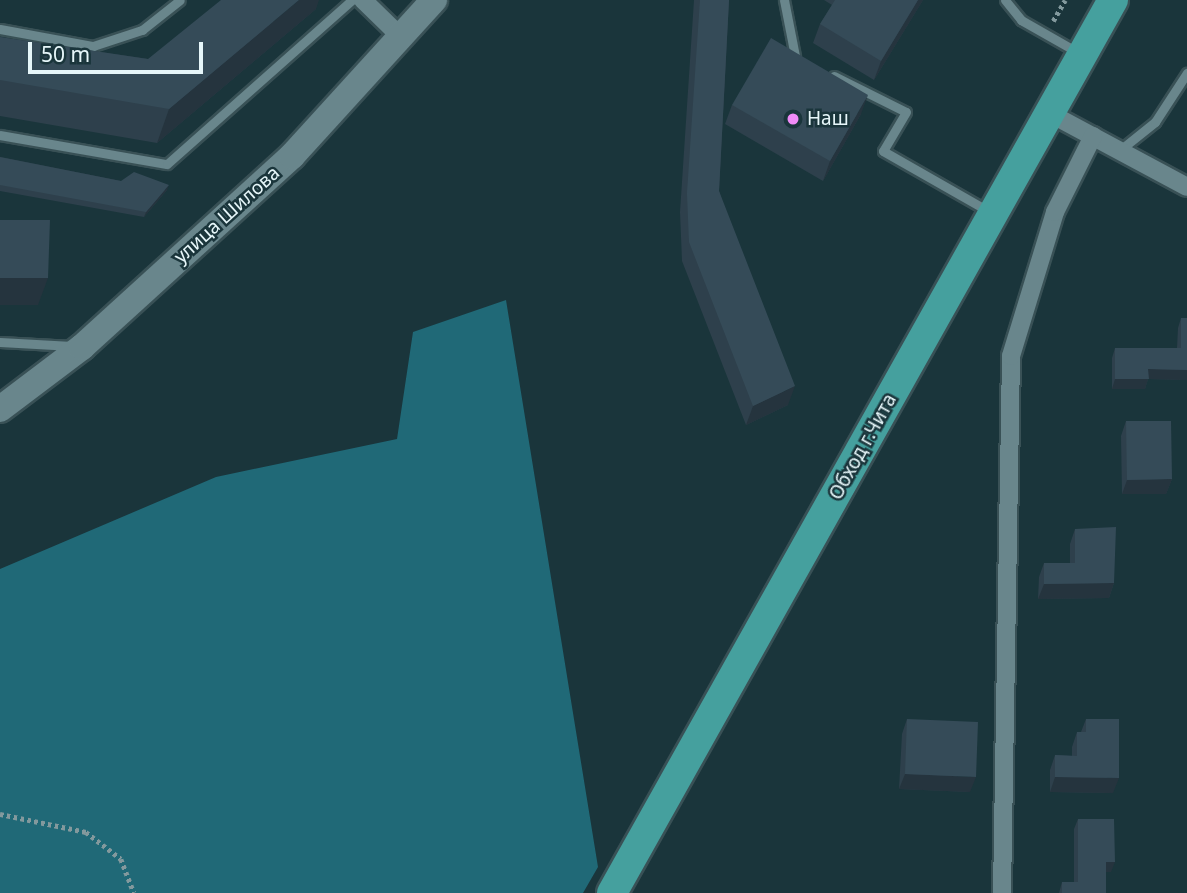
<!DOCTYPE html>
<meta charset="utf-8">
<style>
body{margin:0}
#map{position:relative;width:1187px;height:893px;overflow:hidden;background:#1a353b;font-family:"Noto Sans",sans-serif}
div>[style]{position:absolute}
.forest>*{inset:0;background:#206977}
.path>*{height:4.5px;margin-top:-2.25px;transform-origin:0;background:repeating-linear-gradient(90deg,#83999d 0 3.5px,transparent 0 7px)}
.roads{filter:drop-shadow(2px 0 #395156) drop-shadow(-2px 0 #395156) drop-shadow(0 2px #395156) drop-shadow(0 -2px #395156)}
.service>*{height:9px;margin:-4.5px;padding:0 4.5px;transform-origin:4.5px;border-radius:4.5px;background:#69868c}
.minor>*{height:18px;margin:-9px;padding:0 9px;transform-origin:9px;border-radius:9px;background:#69868c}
.secondary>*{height:26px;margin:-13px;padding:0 13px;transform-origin:13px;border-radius:13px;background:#69868c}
.trunk>*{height:30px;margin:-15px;padding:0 15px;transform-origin:15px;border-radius:15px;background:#45a09e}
.wall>*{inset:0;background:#2e404c}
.shaded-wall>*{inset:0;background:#25343e}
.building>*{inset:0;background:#354b58}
.dots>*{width:19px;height:19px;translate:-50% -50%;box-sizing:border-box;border:4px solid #1a353b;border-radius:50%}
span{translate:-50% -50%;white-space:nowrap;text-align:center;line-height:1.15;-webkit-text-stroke:5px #1a353b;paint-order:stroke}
.poi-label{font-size:19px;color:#e6f6f9}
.left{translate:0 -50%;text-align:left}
.street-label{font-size:19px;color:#e6f6f9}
.scale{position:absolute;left:28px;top:42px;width:175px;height:32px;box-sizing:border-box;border:4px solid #e6f6f9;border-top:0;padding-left:9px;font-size:21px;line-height:24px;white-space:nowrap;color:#e6f6f9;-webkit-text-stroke:5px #1a353b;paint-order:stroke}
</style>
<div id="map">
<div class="forest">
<i style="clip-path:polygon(506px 300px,598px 867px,583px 893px,0 893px,0 569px,216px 477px,397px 439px,413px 332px)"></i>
</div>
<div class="path">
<i style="left:1053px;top:21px;width:24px;rotate:-60deg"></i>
<i style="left:0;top:814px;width:88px;rotate:11.8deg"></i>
<i style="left:86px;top:832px;width:44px;rotate:37.6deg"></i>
<i style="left:121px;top:859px;width:36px;rotate:69deg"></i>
</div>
<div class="roads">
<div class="service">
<i style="left:784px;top:0;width:57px;rotate:78.9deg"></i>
<i style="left:1005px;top:0;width:26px;rotate:51deg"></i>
<i style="left:1021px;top:20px;width:67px;rotate:29.6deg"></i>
<i style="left:0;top:29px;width:95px;rotate:10.4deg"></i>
<i style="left:93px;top:46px;width:52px;rotate:-18.1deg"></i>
<i style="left:142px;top:30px;width:48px;rotate:-38.3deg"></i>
<i style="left:834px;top:76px;width:80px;rotate:26.6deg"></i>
<i style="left:906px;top:112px;width:45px;rotate:120.5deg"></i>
<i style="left:883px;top:151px;width:123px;rotate:29.7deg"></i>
<i style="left:0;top:135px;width:169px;rotate:9.9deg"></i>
<i style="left:167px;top:164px;width:247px;rotate:-41.6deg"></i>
<i style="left:1120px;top:150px;width:45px;rotate:-38.7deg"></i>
<i style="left:1155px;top:122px;width:59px;rotate:-56.9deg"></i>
<i style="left:0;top:342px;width:72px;rotate:3.2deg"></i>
</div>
<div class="minor">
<i style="left:363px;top:0;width:53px;rotate:44.2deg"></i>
<i style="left:1051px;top:114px;width:154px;rotate:28.2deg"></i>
<i style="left:1002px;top:893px;width:537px;rotate:-89.04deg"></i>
<i style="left:1011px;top:356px;width:151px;rotate:-73deg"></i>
<i style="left:1055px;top:212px;width:85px;rotate:-63.4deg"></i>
</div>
<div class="secondary">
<i style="left:0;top:409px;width:103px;rotate:-37.1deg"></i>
<i style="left:82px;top:347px;width:284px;rotate:-42.3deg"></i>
<i style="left:292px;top:156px;width:211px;rotate:-47.7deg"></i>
</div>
<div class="trunk">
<i style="left:612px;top:893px;width:1024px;rotate:-60.71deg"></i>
</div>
</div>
<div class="wall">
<i style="clip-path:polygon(694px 0,729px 0,719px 191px,788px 405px,746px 425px,682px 261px,680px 212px)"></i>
<i style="clip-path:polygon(824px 0,923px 0,874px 80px,813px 43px,820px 24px,832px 5px)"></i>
<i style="clip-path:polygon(316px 9px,157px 143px,0 116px,0 37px,148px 59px)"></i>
<i style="clip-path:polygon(732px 105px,861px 114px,823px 181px,725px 124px)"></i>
<i style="clip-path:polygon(0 157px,121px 181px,167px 190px,144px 217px,0 191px)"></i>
<i style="clip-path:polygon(1181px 318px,1187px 380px,1148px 379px,1145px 389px,1112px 389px,1112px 358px,1115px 348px,1177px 348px,1178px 328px)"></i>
<i style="clip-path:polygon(1126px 421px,1172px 479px,1166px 494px,1122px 494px,1121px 436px)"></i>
<i style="clip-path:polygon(1075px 529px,1114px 583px,1109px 598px,1038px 599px,1039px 577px,1044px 563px,1070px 563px,1070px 544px)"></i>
<i style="clip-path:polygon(907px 719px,970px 792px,899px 789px,902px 734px)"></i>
<i style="clip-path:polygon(1086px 719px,1113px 793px,1050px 792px,1050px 770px,1055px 755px,1072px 756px,1072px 747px,1077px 732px,1081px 732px)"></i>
<i style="clip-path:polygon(1078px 819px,1111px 872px,1106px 872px,1106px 893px,1059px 893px,1062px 882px,1074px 882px,1074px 829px)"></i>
</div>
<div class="shaded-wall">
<i style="clip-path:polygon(299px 0,319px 0,316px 9px,157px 143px,169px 109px)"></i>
<i style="clip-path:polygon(918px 0,923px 0,874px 80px,881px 61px)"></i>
<i style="clip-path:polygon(868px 95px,861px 114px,823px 181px,830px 161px)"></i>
<i style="clip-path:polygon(169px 185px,167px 190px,144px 217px,146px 212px)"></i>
<i style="clip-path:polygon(0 278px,48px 278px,38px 305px,0 305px)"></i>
<i style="clip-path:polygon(1148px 369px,1187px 370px,1187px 380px,1148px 379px,1145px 389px,1112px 389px,1115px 379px)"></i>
<i style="clip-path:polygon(795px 386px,788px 405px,746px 425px,753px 406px)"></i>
<i style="clip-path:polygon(1172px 479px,1166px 494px,1122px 494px,1127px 480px)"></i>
<i style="clip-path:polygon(1114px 583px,1109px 598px,1038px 599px,1044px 584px)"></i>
<i style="clip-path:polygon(905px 774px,976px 777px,970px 792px,899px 789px)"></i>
<i style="clip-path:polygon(1055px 777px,1119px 778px,1113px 793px,1050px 792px)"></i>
<i style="clip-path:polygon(1106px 862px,1115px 862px,1111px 872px,1103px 872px)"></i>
</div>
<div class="building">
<i style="clip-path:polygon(221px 0,299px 0,169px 109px,0 80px,0 37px,148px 59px)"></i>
<i style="clip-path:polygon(700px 0,729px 0,719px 191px,795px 386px,753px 406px,689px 242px,687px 193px)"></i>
<i style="clip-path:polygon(835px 0,918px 0,881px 61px,820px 24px)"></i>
<i style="clip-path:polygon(771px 38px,868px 95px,830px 161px,732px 105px)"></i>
<i style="clip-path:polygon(0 157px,121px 181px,134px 172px,169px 185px,146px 212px,0 185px)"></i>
<i style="clip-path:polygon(0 220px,50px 220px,48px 278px,0 278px)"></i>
<i style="clip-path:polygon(1181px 318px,1187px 318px,1187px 370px,1148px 369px,1149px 379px,1115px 379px,1115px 348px,1181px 348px)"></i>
<i style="clip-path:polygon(1126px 421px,1171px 421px,1172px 479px,1127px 480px)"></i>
<i style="clip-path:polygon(1116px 527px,1114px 583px,1044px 584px,1044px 563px,1075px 563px,1075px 529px)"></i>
<i style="clip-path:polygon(907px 719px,978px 722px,976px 777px,905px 774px)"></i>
<i style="clip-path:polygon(1086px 719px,1119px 719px,1119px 778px,1055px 777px,1055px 755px,1077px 756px,1077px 732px,1086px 732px)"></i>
<i style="clip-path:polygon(1078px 819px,1114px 819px,1115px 862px,1106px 862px,1106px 893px,1062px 893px,1062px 882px,1078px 882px)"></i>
</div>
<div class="dots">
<i style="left:793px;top:119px;background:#ef8bf7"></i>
</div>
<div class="poi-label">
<span class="left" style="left:807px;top:119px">Наш</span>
</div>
<div class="street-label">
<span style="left:227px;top:215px;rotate:-42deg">улица Шилова</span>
<span style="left:863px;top:447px;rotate:-61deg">Обход г.Чита</span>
</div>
<div class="scale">50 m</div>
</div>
